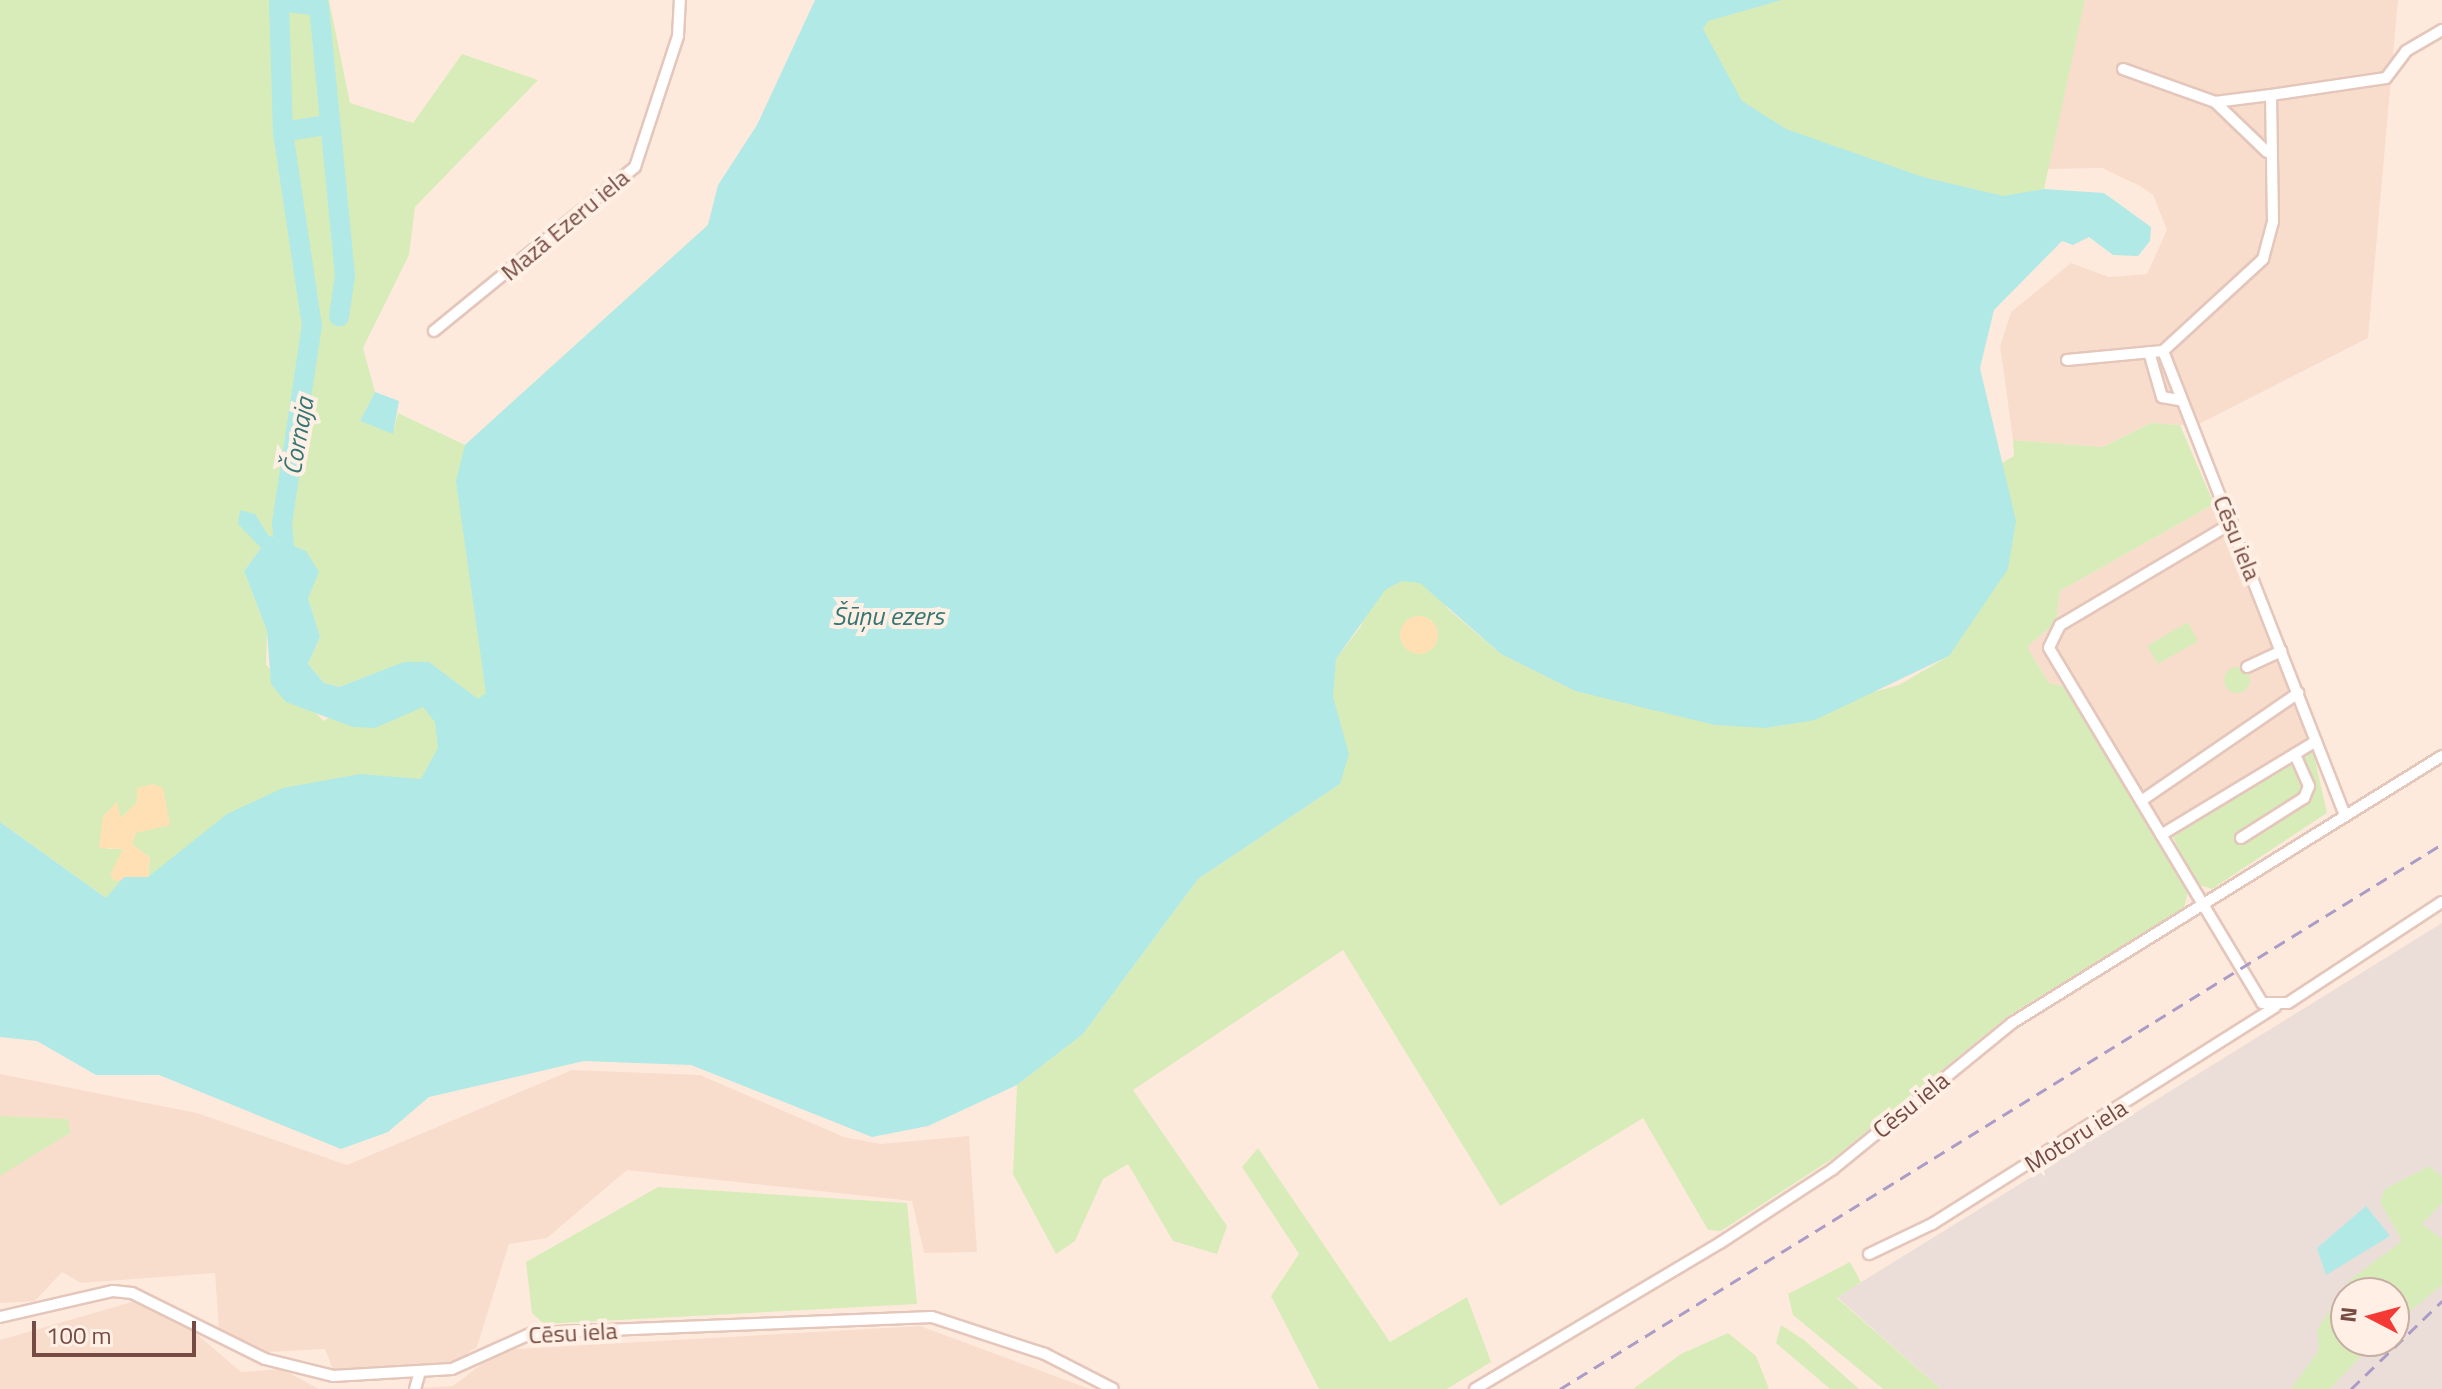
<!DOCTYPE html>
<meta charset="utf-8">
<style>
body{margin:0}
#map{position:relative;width:2442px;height:1389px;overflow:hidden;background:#feeadc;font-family:"Titillium Web",sans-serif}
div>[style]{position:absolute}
.residential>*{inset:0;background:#f8ddcd}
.industrial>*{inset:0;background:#ebded9}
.green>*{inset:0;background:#d8ecba}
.round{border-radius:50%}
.sand>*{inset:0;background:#ffe0b5}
.water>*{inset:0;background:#b0e9e6}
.river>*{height:20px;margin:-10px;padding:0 10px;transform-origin:10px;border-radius:10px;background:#b0e9e6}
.roads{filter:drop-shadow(2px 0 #e4c6bb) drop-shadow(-2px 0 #e4c6bb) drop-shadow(0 2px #e4c6bb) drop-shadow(0 -2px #e4c6bb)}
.minor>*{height:10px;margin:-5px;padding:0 5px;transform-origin:5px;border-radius:5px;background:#fff}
.rail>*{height:3px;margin-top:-1.5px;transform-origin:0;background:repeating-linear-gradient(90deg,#aa9bc7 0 12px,transparent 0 20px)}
span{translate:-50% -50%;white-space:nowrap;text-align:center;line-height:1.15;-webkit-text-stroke:8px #ffefe4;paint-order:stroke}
.street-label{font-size:24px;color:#754b43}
.water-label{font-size:26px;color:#347674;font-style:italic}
.north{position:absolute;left:2330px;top:1277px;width:80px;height:80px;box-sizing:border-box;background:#ffefe4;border:2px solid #c8ada4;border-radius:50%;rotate:276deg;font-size:22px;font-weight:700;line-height:32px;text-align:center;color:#754b43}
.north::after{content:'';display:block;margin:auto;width:28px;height:36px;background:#f53a35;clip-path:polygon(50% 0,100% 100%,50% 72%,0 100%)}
.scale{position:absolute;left:32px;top:1321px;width:164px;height:36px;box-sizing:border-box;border:4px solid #754b43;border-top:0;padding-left:10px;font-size:24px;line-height:28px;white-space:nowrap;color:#754b43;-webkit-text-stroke:6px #ffefe4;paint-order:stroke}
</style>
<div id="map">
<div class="residential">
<i style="clip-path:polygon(2085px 0,2398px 0,2368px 338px,2195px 426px,2151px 423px,2103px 447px,2013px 440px,2000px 346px,2011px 312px,2071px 263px,2109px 277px,2147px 274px,2167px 230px,2153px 195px,2140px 186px,2102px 168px,2045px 169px)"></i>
<i style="clip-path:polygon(2214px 504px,2312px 748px,2158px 842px,2066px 687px,2049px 683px,2027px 647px,2056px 621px,2060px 591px)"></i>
<i style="clip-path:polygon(572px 1070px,700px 1075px,844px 1137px,881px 1144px,969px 1136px,977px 1252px,924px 1253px,912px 1201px,627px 1170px,547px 1238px,509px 1244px,477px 1347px,453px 1363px,333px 1370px,325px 1349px,268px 1352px,219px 1329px,215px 1273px,81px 1283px,62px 1272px,35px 1301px,0 1303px,0 1074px,197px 1113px,347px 1165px)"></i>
<i style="clip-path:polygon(132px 1302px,191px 1329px,241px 1372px,282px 1369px,319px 1389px,0 1389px,0 1340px)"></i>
<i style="clip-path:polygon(920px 1326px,1090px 1389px,405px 1389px,453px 1386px,500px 1350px)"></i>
</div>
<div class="industrial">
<i style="clip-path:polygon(evenodd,2442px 923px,2442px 1389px,1941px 1389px,1837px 1297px,2442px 923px,2346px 1293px,2394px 1293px,2394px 1341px,2346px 1341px,2346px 1293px)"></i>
</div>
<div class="green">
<i style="clip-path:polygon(evenodd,0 0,329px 0,350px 103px,413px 123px,462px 54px,538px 80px,415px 207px,409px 255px,363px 348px,375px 392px,360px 421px,393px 433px,398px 413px,465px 445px,708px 225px,716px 195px,740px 222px,521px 669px,432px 791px,148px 877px,150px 858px,132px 844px,135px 833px,167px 822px,162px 788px,152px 788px,120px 819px,106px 813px,107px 849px,123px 849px,115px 881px,124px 877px,116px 894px,106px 898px,0 822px,0 0,257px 518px,268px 535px,306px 551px,308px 598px,320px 637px,308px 664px,324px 683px,339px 687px,405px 662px,324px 721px,266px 665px,267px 631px,244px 571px,261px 548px,249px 529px,257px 518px)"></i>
<i style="clip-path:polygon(1782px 0,2085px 0,2044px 189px,2032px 191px,2014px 211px,1718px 107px,1685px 19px,1703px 29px,1707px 20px)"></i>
<i style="clip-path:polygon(2151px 423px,2180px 425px,2214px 504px,2060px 591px,2056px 622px,2027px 647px,2049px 683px,2066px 687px,2188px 892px,2184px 908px,2008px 1016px,1835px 1157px,1721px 1231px,1708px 1230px,1643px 1118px,1500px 1206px,1343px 950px,1133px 1090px,1227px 1226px,1217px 1254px,1173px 1241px,1128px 1164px,1103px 1179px,1075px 1241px,1056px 1254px,1013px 1174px,1017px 1085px,1083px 1034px,1198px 879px,1340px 784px,1326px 733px,1336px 659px,1361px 626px,1380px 578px,1436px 582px,1447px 608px,1501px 654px,1575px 691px,1766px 728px,1789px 724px,1801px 712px,1899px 685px,1949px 656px,2000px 464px,2014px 456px,2013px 440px,2103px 447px)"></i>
<i style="clip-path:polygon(2188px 622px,2198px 641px,2158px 664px,2147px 646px)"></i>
<i class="round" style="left:2224px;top:667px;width:26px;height:26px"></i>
<i style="clip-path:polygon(2313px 750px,2327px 813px,2212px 889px,2196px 884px,2171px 833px)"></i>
<i style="clip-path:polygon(0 1116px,68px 1119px,70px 1133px,0 1176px)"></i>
<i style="clip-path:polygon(1258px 1148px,1390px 1342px,1467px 1297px,1491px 1362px,1447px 1389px,1319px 1389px,1271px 1296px,1299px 1254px,1242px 1167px)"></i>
<i style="clip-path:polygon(2429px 1166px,2442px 1176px,2442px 1203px,2422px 1224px,2442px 1239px,2442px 1285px,2394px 1324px,2394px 1293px,2346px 1293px,2346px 1341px,2375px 1341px,2330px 1389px,2291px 1389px,2319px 1350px,2317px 1330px,2350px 1280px,2402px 1241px,2380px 1202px,2385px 1189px)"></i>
<i style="clip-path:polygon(658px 1187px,907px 1203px,917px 1304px,544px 1324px,532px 1313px,526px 1262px)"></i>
<i style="clip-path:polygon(1850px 1262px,1861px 1282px,1837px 1298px,1941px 1389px,1883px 1389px,1793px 1315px,1788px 1294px)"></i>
<i style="clip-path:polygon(1781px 1325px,1804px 1340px,1859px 1389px,1830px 1389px,1776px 1343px)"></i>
<i style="clip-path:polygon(1728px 1333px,1756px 1356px,1769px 1389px,1633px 1389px,1681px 1354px)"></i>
</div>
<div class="sand">
<i class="round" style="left:1400px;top:616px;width:38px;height:38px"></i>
<i style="clip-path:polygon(154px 784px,163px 788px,170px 825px,136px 833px,132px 844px,150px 858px,148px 877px,115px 881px,110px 875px,123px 849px,99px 848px,103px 816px,117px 802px,121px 818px,137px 802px,137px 788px)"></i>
</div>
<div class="water">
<i style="clip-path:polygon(815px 0,1782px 0,1708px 21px,1703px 29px,1742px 101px,1786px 129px,1923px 177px,2003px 196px,2044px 189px,2104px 193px,2151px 227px,2150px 241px,2138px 256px,2113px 255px,2089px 237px,2073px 245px,2062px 241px,1994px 310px,1980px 368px,2016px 521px,2008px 569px,1949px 656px,1815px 720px,1766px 728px,1715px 725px,1575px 691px,1501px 654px,1420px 583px,1402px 581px,1385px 590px,1336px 659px,1333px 697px,1349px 754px,1340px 784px,1198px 879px,1083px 1034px,1017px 1085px,928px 1126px,872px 1137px,691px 1065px,584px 1061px,429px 1097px,388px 1132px,341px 1149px,159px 1075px,96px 1075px,37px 1041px,0 1037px,0 822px,106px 898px,124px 877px,148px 877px,227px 814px,283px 788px,360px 774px,421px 779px,438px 748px,435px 722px,423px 707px,375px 728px,353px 727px,286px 702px,271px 684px,267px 631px,244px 571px,261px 548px,238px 524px,240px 510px,255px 514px,268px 535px,306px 551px,319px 572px,308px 598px,320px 637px,308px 664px,324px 683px,339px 687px,404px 662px,429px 662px,478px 699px,486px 693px,456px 481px,465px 445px,708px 225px,718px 185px,757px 125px)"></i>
<i style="clip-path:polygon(375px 392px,399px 401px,393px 434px,360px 421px)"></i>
<i style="clip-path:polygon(2366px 1206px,2390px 1236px,2326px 1275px,2317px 1248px)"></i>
</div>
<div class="river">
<i style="left:279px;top:0;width:132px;rotate:88.3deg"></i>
<i style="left:283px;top:132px;width:195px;rotate:81.5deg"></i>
<i style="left:312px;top:325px;width:200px;rotate:98.6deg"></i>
<i style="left:282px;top:523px;width:44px;rotate:84.8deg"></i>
<i style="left:279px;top:1px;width:40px;rotate:7.1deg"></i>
<i style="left:319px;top:6px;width:270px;rotate:84.5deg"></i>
<i style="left:345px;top:275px;width:42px;rotate:98.1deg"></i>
<i style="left:283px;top:132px;width:44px;rotate:-9.2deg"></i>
</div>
<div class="roads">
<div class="minor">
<i style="left:2123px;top:69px;width:98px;rotate:19.7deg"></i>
<i style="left:2215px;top:102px;width:72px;rotate:43.9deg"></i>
<i style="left:2215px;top:102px;width:56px;rotate:-7.1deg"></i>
<i style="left:434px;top:331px;width:259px;rotate:-39.2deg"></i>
<i style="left:635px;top:167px;width:138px;rotate:-71.8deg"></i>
<i style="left:678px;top:36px;width:36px;rotate:-87deg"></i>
<i style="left:2163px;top:351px;width:498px;rotate:68.6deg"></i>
<i style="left:2149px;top:352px;width:47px;rotate:73.9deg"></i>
<i style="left:2162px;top:397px;width:17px;rotate:10deg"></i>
<i style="left:2067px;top:360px;width:96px;rotate:-5.4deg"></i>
<i style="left:2163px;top:351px;width:136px;rotate:-42.6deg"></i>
<i style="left:2263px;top:259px;width:38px;rotate:-75deg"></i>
<i style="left:2273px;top:222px;width:127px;rotate:-90.9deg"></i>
<i style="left:2271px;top:95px;width:116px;rotate:-8.4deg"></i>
<i style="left:2386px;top:78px;width:34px;rotate:-53deg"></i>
<i style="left:2406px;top:51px;width:42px;rotate:-30.3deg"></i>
<i style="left:2232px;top:523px;width:200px;rotate:149.3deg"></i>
<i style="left:2060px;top:625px;width:25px;rotate:116deg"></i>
<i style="left:2049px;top:648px;width:414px;rotate:59deg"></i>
<i style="left:2262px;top:1003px;width:26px"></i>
<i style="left:2288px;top:1003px;width:184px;rotate:-33.3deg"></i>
<i style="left:2247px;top:667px;width:38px;rotate:-25deg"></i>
<i style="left:2141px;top:801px;width:191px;rotate:-34.5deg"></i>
<i style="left:2161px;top:835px;width:181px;rotate:-31.2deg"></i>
<i style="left:2241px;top:838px;width:75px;rotate:-32.4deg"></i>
<i style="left:2304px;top:798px;width:13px;rotate:-67deg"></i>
<i style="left:2309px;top:786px;width:35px;rotate:-114deg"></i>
<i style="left:1869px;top:1254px;width:70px;rotate:-25.5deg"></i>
<i style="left:1932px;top:1224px;width:406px;rotate:-32.3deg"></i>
<i style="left:0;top:1317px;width:116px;rotate:-13deg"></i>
<i style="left:113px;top:1291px;width:19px;rotate:6deg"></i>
<i style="left:132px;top:1293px;width:148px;rotate:26.4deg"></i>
<i style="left:265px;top:1359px;width:70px;rotate:14deg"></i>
<i style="left:333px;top:1376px;width:119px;rotate:-3.4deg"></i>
<i style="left:452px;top:1369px;width:88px;rotate:-24.2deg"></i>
<i style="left:532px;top:1333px;width:400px;rotate:-2.3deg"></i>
<i style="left:932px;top:1317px;width:119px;rotate:18.1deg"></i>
<i style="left:1045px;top:1354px;width:76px;rotate:27.2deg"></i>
<i style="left:415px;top:1389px;width:18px;rotate:-74deg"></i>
<i style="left:1475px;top:1389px;width:285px;rotate:-30.8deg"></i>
<i style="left:1720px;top:1243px;width:135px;rotate:-33.2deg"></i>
<i style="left:1833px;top:1169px;width:231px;rotate:-39.2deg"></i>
<i style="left:2012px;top:1023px;width:506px;rotate:-31.84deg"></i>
</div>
</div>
<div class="rail">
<i style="left:1560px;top:1389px;width:1037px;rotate:-31.71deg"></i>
<i style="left:2351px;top:1389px;width:127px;rotate:-44deg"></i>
</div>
<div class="street-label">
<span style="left:565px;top:225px;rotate:-40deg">Mazā Ezeru iela</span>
<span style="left:2237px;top:538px;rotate:68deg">Cēsu iela</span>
<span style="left:1911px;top:1105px;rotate:-39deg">Cēsu iela</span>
<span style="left:2076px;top:1136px;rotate:-32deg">Motoru iela</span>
<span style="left:573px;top:1333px;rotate:-3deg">Cēsu iela</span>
</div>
<div class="water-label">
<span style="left:298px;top:436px;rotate:-80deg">Čornaja</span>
<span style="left:888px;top:616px">Šūņu ezers</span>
</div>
<div class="north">N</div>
<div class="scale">100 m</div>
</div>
